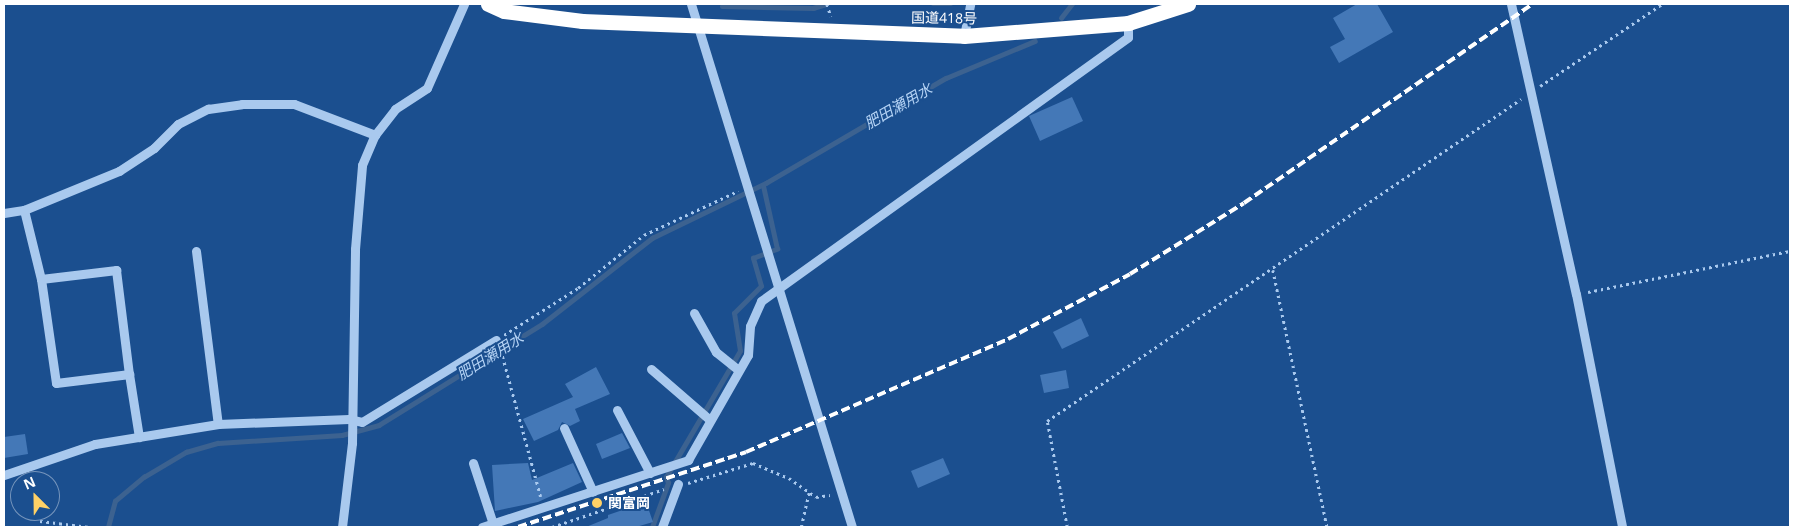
<!DOCTYPE html>
<meta charset="utf-8">
<style>
body{margin:0}
#map{position:relative;width:1794px;height:531px;overflow:hidden;background:#1b4f8f;font-family:"Open Sans","Noto Sans JP",sans-serif}
div>[style]{position:absolute}
.stream>*{height:4.5px;margin:-2.25px;padding:0 2.25px;transform-origin:2.25px;border-radius:2.25px;background:#3c6290}
.building>*{inset:0;background:#4478b7}
.path>*{height:2.5px;margin-top:-1.25px;transform-origin:0;background:repeating-linear-gradient(90deg,#a9c9ee 0 2.5px,transparent 0 6.5px)}
.minor>*{height:9px;margin:-4.5px;padding:0 4.5px;transform-origin:4.5px;border-radius:4.5px;background:#a9c9ee}
.highway>*{height:15px;margin:-7.5px;padding:0 7.5px;transform-origin:7.5px;border-radius:7.5px;background:#fff}
.rail>*{height:4px;margin-top:-2px;transform-origin:0;background:repeating-linear-gradient(90deg,#fff 0 9px,transparent 0 13px)}
.dots>*{width:14px;height:14px;translate:-50% -50%;box-sizing:border-box;border:2px solid #1b4f8f;border-radius:50%}
span{translate:-50% -50%;white-space:nowrap;text-align:center;line-height:1.15;-webkit-text-stroke:4px #1b4f8f;paint-order:stroke}
.street-label{font-size:14px;color:#fff}
.poi-label{font-size:14px;color:#fff;font-weight:700}
.left{translate:0 -50%;text-align:left}
.water-label{font-size:15px;color:#b5d3f5;font-style:italic}
.frame{position:absolute;inset:0;border:5px solid #fff;pointer-events:none}
.north{position:absolute;left:10px;top:471px;width:50px;height:50px;box-sizing:border-box;background:#1b4f8f;border:1px solid #7695bc;border-radius:50%;rotate:337deg;font-size:14px;font-weight:700;line-height:20px;text-align:center;color:#fff}
.north::after{content:'';display:block;margin:auto;width:18px;height:22px;background:#ffd166;clip-path:polygon(50% 0,100% 100%,50% 72%,0 100%)}
</style>
<div id="map">
<div class="stream">
<i style="left:933px;top:4px;width:18px"></i>
<i style="left:722px;top:6px;width:91px;rotate:1.3deg"></i>
<i style="left:813px;top:8px;width:14px;rotate:-17deg"></i>
<i style="left:1061px;top:18px;width:18px;rotate:-52deg"></i>
<i style="left:108px;top:527px;width:27px;rotate:-75deg"></i>
<i style="left:115px;top:501px;width:38px;rotate:-40deg"></i>
<i style="left:144px;top:477px;width:49px;rotate:-30.8deg"></i>
<i style="left:186px;top:452px;width:33px;rotate:-16deg"></i>
<i style="left:218px;top:443px;width:124px;rotate:-3.7deg"></i>
<i style="left:342px;top:435px;width:38px;rotate:-15deg"></i>
<i style="left:379px;top:425px;width:192px;rotate:-31.8deg"></i>
<i style="left:542px;top:324px;width:140px;rotate:-38deg"></i>
<i style="left:652px;top:238px;width:127px;rotate:-25.8deg"></i>
<i style="left:766px;top:183px;width:208px;rotate:-30.3deg"></i>
<i style="left:946px;top:78px;width:96px;rotate:-22.6deg"></i>
<i style="left:652px;top:527px;width:47px;rotate:-70deg"></i>
<i style="left:668px;top:483px;width:6px;rotate:-108deg"></i>
<i style="left:666px;top:477px;width:146px;rotate:-59.6deg"></i>
<i style="left:740px;top:351px;width:38px;rotate:-99deg"></i>
<i style="left:734px;top:313px;width:38px;rotate:-45deg"></i>
<i style="left:761px;top:286px;width:29px;rotate:-106deg"></i>
<i style="left:753px;top:258px;width:26px;rotate:-21deg"></i>
<i style="left:777px;top:249px;width:65px;rotate:-102.5deg"></i>
</div>
<div class="building">
<i style="clip-path:polygon(1357px 4px,1377px 4px,1393px 32px,1339px 63px,1330px 47px,1345px 39px,1333px 18px)"></i>
<i style="clip-path:polygon(1072px 97px,1083px 121px,1040px 141px,1029px 116px)"></i>
<i style="clip-path:polygon(1081px 318px,1089px 336px,1062px 349px,1053px 332px)"></i>
<i style="clip-path:polygon(596px 367px,610px 394px,575px 409px,580px 421px,570px 426px,562px 422px,558px 430px,534px 441px,523px 419px,573px 397px,565px 384px)"></i>
<i style="clip-path:polygon(1066px 370px,1069px 388px,1044px 393px,1040px 375px)"></i>
<i style="clip-path:polygon(622px 433px,630px 448px,602px 459px,596px 444px)"></i>
<i style="clip-path:polygon(25px 434px,28px 454px,4px 458px,4px 437px)"></i>
<i style="clip-path:polygon(943px 458px,950px 474px,918px 488px,911px 471px)"></i>
<i style="clip-path:polygon(528px 463px,532px 480px,573px 463px,582px 482px,538px 502px,495px 511px,492px 465px)"></i>
<i style="clip-path:polygon(646px 502px,653px 522px,636px 527px,586px 527px,608px 518px,608px 515px)"></i>
</div>
<div class="path">
<i style="left:827px;top:4px;width:13px;rotate:72deg"></i>
<i style="left:1540px;top:86px;width:147px;rotate:-33.9deg"></i>
<i style="left:1273px;top:270px;width:263px;rotate:78.1deg"></i>
<i style="left:1588px;top:292px;width:206px;rotate:-11.5deg"></i>
<i style="left:504px;top:335px;width:88px;rotate:-32.4deg"></i>
<i style="left:578px;top:288px;width:85px;rotate:-38.8deg"></i>
<i style="left:644px;top:235px;width:104px;rotate:-25.1deg"></i>
<i style="left:501px;top:350px;width:152px;rotate:74.8deg"></i>
<i style="left:688px;top:483px;width:68px;rotate:-17.1deg"></i>
<i style="left:753px;top:463px;width:39px;rotate:23deg"></i>
<i style="left:789px;top:478px;width:33px;rotate:35deg"></i>
<i style="left:816px;top:497px;width:14px;rotate:-8deg"></i>
<i style="left:36px;top:511px;width:11px;rotate:68deg"></i>
<i style="left:40px;top:521px;width:50px;rotate:6.8deg"></i>
<i style="left:552px;top:527px;width:118px;rotate:-18.7deg"></i>
<i style="left:801px;top:527px;width:35px;rotate:-77deg"></i>
<i style="left:1067px;top:527px;width:108px;rotate:-100.7deg"></i>
<i style="left:1047px;top:421px;width:573px;rotate:-34.19deg"></i>
</div>
<div class="minor">
<i style="left:691px;top:4px;width:547px;rotate:72.89deg"></i>
<i style="left:1511px;top:4px;width:297px;rotate:77.4deg"></i>
<i style="left:1576px;top:294px;width:237px;rotate:78.8deg"></i>
<i style="left:964px;top:36px;width:33px;rotate:-79deg"></i>
<i style="left:24px;top:210px;width:71px;rotate:76.2deg"></i>
<i style="left:41px;top:279px;width:105px;rotate:81.8deg"></i>
<i style="left:56px;top:383px;width:74px;rotate:-7deg"></i>
<i style="left:129px;top:374px;width:64px;rotate:81deg"></i>
<i style="left:4px;top:213px;width:20px;rotate:-9deg"></i>
<i style="left:24px;top:210px;width:103px;rotate:-22.3deg"></i>
<i style="left:119px;top:171px;width:42px;rotate:-33.3deg"></i>
<i style="left:154px;top:148px;width:34px;rotate:-45deg"></i>
<i style="left:178px;top:124px;width:34px;rotate:-27deg"></i>
<i style="left:208px;top:109px;width:34px;rotate:-8deg"></i>
<i style="left:242px;top:104px;width:52px"></i>
<i style="left:294px;top:104px;width:87px;rotate:20.9deg"></i>
<i style="left:196px;top:251px;width:174px;rotate:82.8deg"></i>
<i style="left:41px;top:279px;width:76px;rotate:-6.8deg"></i>
<i style="left:116px;top:270px;width:105px;rotate:82.9deg"></i>
<i style="left:694px;top:313px;width:45px;rotate:60.6deg"></i>
<i style="left:716px;top:352px;width:28px;rotate:39deg"></i>
<i style="left:651px;top:369px;width:77px;rotate:40.8deg"></i>
<i style="left:617px;top:410px;width:71px;rotate:62.4deg"></i>
<i style="left:564px;top:428px;width:70px;rotate:65.6deg"></i>
<i style="left:473px;top:463px;width:64px;rotate:71.8deg"></i>
<i style="left:4px;top:475px;width:96px;rotate:-18.8deg"></i>
<i style="left:95px;top:444px;width:125px;rotate:-9.2deg"></i>
<i style="left:218px;top:424px;width:131px;rotate:-2.2deg"></i>
<i style="left:349px;top:419px;width:13px;rotate:13deg"></i>
<i style="left:362px;top:422px;width:157px;rotate:-31.5deg"></i>
<i style="left:342px;top:527px;width:85px;rotate:-83.2deg"></i>
<i style="left:352px;top:443px;width:194px;rotate:-89.1deg"></i>
<i style="left:355px;top:249px;width:84px;rotate:-85.2deg"></i>
<i style="left:362px;top:165px;width:33px;rotate:-67deg"></i>
<i style="left:375px;top:135px;width:33px;rotate:-52deg"></i>
<i style="left:395px;top:109px;width:38px;rotate:-33deg"></i>
<i style="left:427px;top:88px;width:92px;rotate:-66.2deg"></i>
<i style="left:482px;top:527px;width:217px;rotate:-18deg"></i>
<i style="left:688px;top:460px;width:121px;rotate:-60.3deg"></i>
<i style="left:748px;top:355px;width:29px;rotate:-86deg"></i>
<i style="left:750px;top:326px;width:27px;rotate:-66deg"></i>
<i style="left:761px;top:301px;width:452px;rotate:-35.7deg"></i>
<i style="left:1128px;top:37px;width:14px;rotate:-90deg"></i>
<i style="left:662px;top:527px;width:46px;rotate:-69.6deg"></i>
</div>
<div class="highway">
<i style="left:488px;top:4px;width:17px;rotate:24deg"></i>
<i style="left:504px;top:11px;width:79px;rotate:7.3deg"></i>
<i style="left:582px;top:21px;width:382px;rotate:2.2deg"></i>
<i style="left:964px;top:36px;width:165px;rotate:-4.5deg"></i>
<i style="left:1128px;top:23px;width:63px;rotate:-17.6deg"></i>
</div>
<div class="rail">
<i style="left:518px;top:527px;width:240px;rotate:-18.2deg"></i>
<i style="left:746px;top:452px;width:285px;rotate:-23.3deg"></i>
<i style="left:1008px;top:339px;width:138px;rotate:-28deg"></i>
<i style="left:1130px;top:274px;width:134px;rotate:-31.9deg"></i>
<i style="left:1244px;top:203px;width:351px;rotate:-34.6deg"></i>
</div>
<div class="dots">
<i style="left:597px;top:503px;background:#ffd166"></i>
</div>
<div class="street-label">
<span style="left:944px;top:18px;rotate:1deg">国道418号</span>
</div>
<div class="poi-label">
<span class="left" style="left:608px;top:503px">関富岡</span>
</div>
<div class="water-label">
<span style="left:898px;top:106px;rotate:-30deg">肥田瀬用水</span>
<span style="left:490px;top:356px;rotate:-32deg">肥田瀬用水</span>
</div>
<div class="frame"></div>
<div class="north">N</div>
</div>
